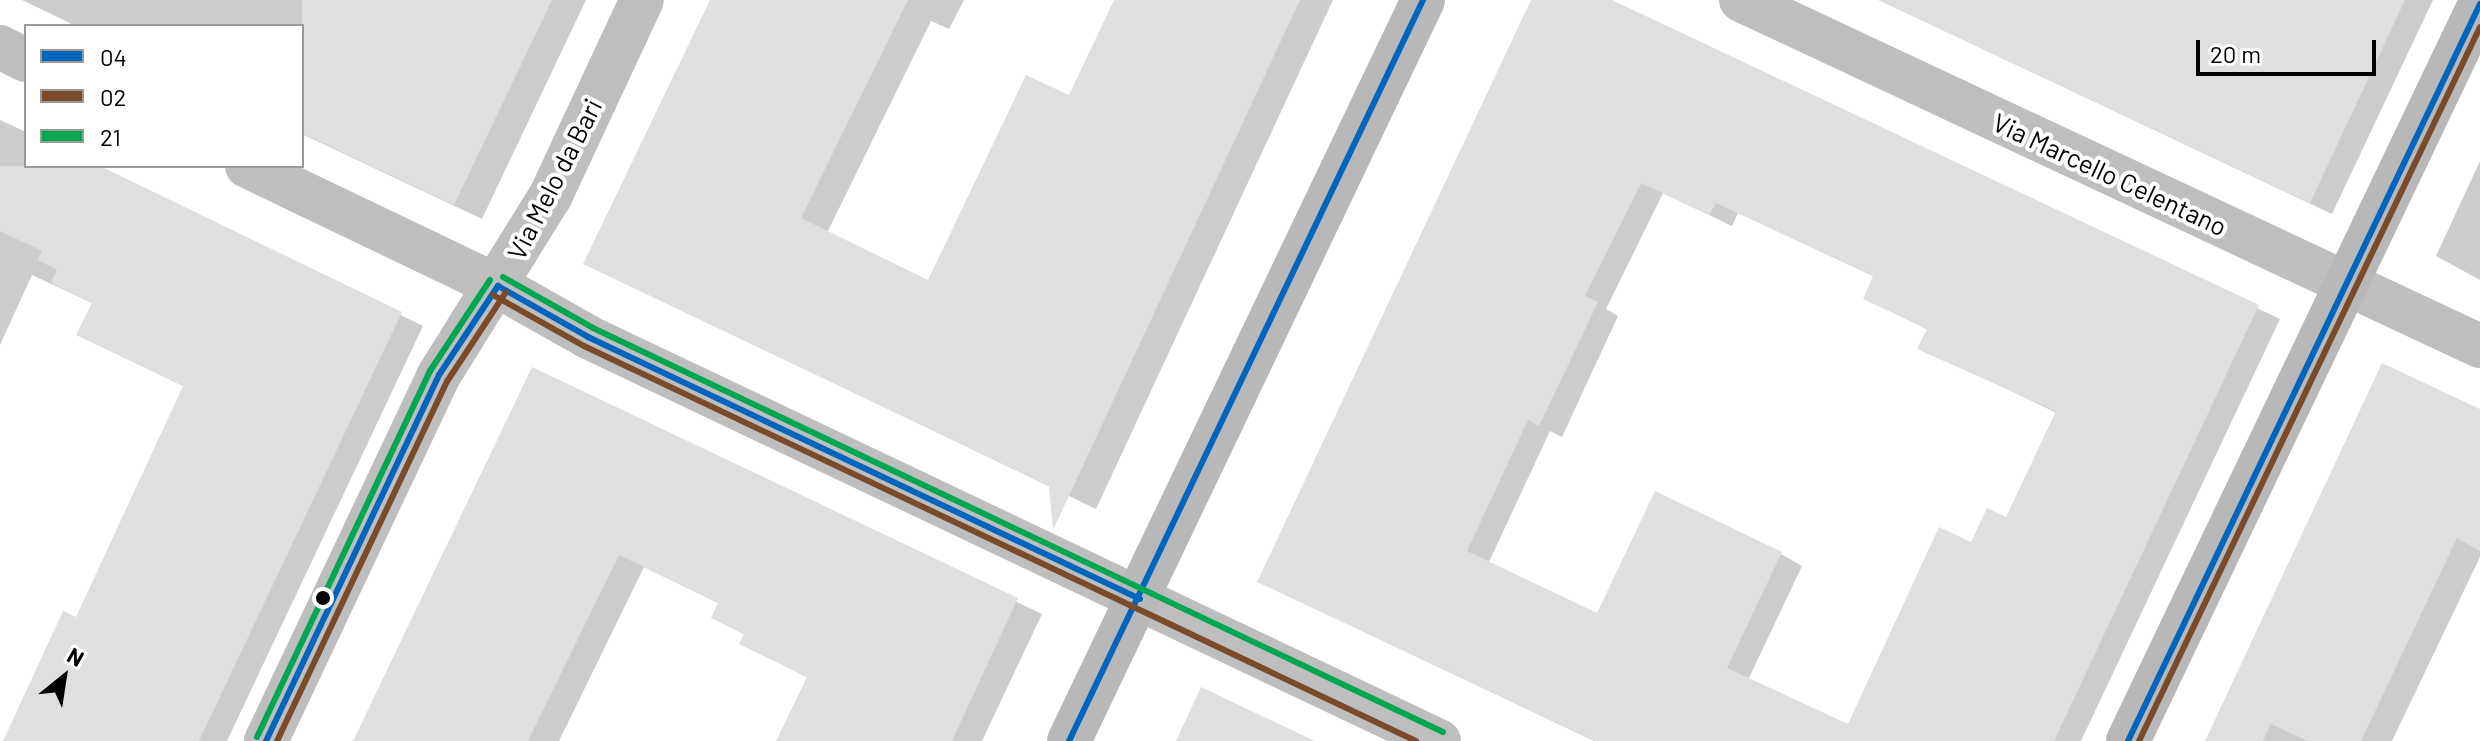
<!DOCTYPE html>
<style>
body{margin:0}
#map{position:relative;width:2480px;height:741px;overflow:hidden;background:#fff;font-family:Barlow,sans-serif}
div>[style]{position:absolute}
.shadow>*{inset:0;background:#0003}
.building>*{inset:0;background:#dfdfdf}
.street>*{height:44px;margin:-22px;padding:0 22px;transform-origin:22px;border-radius:22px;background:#bebebe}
.secondary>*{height:44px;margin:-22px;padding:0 22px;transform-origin:22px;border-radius:22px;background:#b8b8b8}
.bus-1>*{height:6px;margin:-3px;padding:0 3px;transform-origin:3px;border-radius:3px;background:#0065bd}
.bus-2>*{height:6px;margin:-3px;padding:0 3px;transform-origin:3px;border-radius:3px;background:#7a4b2a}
.bus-3>*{height:6px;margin:-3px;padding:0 3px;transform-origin:3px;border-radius:3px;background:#00a651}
.dots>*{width:22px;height:22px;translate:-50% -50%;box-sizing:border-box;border:4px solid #fff;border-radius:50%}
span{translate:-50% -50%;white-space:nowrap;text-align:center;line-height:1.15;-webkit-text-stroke:8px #fff;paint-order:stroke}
.street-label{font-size:26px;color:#000}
.legend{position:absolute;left:24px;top:24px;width:280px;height:144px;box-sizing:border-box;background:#fff;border:2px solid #999;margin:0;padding:10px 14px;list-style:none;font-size:24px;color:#000}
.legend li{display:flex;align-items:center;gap:16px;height:40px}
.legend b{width:40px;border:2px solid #999}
.north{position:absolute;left:24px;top:637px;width:80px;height:80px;-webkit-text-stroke:6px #fff;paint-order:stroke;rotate:30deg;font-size:22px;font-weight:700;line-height:32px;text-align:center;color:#000}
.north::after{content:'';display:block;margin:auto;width:28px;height:36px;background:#000;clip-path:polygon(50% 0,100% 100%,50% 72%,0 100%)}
.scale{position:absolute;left:2196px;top:40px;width:180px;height:36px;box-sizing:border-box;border:4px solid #000;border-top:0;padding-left:10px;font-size:24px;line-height:28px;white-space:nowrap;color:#000;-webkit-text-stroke:6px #fff;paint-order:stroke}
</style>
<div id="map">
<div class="shadow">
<i style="clip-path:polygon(22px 0,586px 0,482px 219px,302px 134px,302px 26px,76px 26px)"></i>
<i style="clip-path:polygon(712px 0,964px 0,949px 29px,931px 21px,827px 233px,929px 282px,1070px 98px,1116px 0,1333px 0,1096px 509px,586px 263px)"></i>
<i style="clip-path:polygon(evenodd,1533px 0,1607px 0,2280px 319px,2081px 741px,1594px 741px,1260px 582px,1533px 0,1663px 193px,1732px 226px,1738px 213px,1875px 277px,1865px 298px,1928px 330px,1920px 348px,2057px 413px,2007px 520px,1972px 545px,1849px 727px,1748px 680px,1802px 566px,1781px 554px,1598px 615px,1488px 564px,1550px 431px,1562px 437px,1618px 316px,1606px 309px,1663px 193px)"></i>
<i style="clip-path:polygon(1879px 0,2433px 0,2332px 214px)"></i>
<i style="clip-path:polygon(0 120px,26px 132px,26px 166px,96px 166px,423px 326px,227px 741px,5px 741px,77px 620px,185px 387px,79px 335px,94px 304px,32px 275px,0 345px)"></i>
<i style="clip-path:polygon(2480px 161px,2480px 280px,2436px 256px)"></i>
<i style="clip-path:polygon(533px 370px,1042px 614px,982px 741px,778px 741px,808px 678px,742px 643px,745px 635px,713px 618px,720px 604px,644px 567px,559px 741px,355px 741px)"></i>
<i style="clip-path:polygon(2480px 411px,2480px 557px,2392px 741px,2208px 741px)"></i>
</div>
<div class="building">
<i style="clip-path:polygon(302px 0,552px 0,454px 205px,302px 133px)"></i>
<i style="clip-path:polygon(710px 0,908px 0,801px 218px,928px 280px,1026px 75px,1069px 95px,1114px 0,1300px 0,1053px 530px,1049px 486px,583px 264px)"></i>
<i style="clip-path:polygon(evenodd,1531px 0,1612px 0,2259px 305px,2054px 741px,1595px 741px,1257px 582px,1531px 0,1641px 183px,1709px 215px,1716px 203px,1873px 276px,1863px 299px,1927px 329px,1917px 349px,2056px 411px,2006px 517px,1987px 508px,1971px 542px,1939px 527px,1848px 724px,1727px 668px,1782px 552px,1655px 491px,1597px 613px,1467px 551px,1528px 420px,1539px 426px,1571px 359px,1598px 302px,1585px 296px,1641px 183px)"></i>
<i style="clip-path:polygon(1878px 0,2405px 0,2310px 203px)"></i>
<i style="clip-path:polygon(0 166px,100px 166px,402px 312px,199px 741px,3px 741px,63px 611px,76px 617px,183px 386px,76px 335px,92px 303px,51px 283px,57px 270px,38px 260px,42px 251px,0 231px)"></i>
<i style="clip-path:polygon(2382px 363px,2480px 409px,2480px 551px,2457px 538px,2361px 741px,2308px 741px,2271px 724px,2263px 741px,2205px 741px)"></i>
<i style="clip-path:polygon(532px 367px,1018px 598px,952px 741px,776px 741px,807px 677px,739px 644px,744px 634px,711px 618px,718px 603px,619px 555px,528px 741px,353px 741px)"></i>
<i style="clip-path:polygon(1201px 687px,1315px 741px,1176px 741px)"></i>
</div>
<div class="street">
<i style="left:1741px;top:0;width:816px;rotate:25.09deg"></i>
<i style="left:0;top:47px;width:29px;rotate:27deg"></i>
<i style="left:247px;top:166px;width:278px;rotate:25.6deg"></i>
<i style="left:498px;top:286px;width:103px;rotate:29.5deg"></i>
<i style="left:588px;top:337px;width:942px;rotate:25.4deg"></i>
<i style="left:266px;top:741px;width:405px;rotate:-64.7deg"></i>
<i style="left:439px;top:375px;width:210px;rotate:-58.1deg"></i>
<i style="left:550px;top:197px;width:217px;rotate:-65deg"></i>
</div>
<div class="secondary">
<i style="left:1069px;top:741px;width:821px;rotate:-64.46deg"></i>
<i style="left:2128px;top:741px;width:817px;rotate:-64.47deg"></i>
</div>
<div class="bus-1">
<i style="left:498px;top:286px;width:103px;rotate:29.5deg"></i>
<i style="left:588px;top:337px;width:611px;rotate:25.39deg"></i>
<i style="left:266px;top:741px;width:405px;rotate:-64.7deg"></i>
<i style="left:439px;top:375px;width:107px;rotate:-56.5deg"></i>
<i style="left:1069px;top:741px;width:821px;rotate:-64.46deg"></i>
<i style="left:2128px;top:741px;width:817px;rotate:-64.47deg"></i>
</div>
<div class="bus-2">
<i style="left:493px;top:295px;width:104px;rotate:29.3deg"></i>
<i style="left:584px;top:346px;width:921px;rotate:25.4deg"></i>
<i style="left:277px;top:741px;width:399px;rotate:-64.7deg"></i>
<i style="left:448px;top:380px;width:105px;rotate:-56.6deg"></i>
<i style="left:2139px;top:741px;width:791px;rotate:-64.47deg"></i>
</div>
<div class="bus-3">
<i style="left:503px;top:277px;width:103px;rotate:29.5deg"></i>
<i style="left:593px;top:328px;width:941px;rotate:25.42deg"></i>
<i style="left:257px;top:737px;width:405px;rotate:-64.7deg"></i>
<i style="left:430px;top:371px;width:109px;rotate:-56.6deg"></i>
</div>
<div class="dots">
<i style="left:323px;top:598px;background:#000"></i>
</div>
<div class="street-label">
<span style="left:2110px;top:174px;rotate:25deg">Via Marcello Celentano</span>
<span style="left:554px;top:179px;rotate:-63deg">Via Melo da Bari</span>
</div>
<ul class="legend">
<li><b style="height:10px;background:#0065bd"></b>04</li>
<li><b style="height:10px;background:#7a4b2a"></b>02</li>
<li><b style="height:10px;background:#00a651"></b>21</li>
</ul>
<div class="north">N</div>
<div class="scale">20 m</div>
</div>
